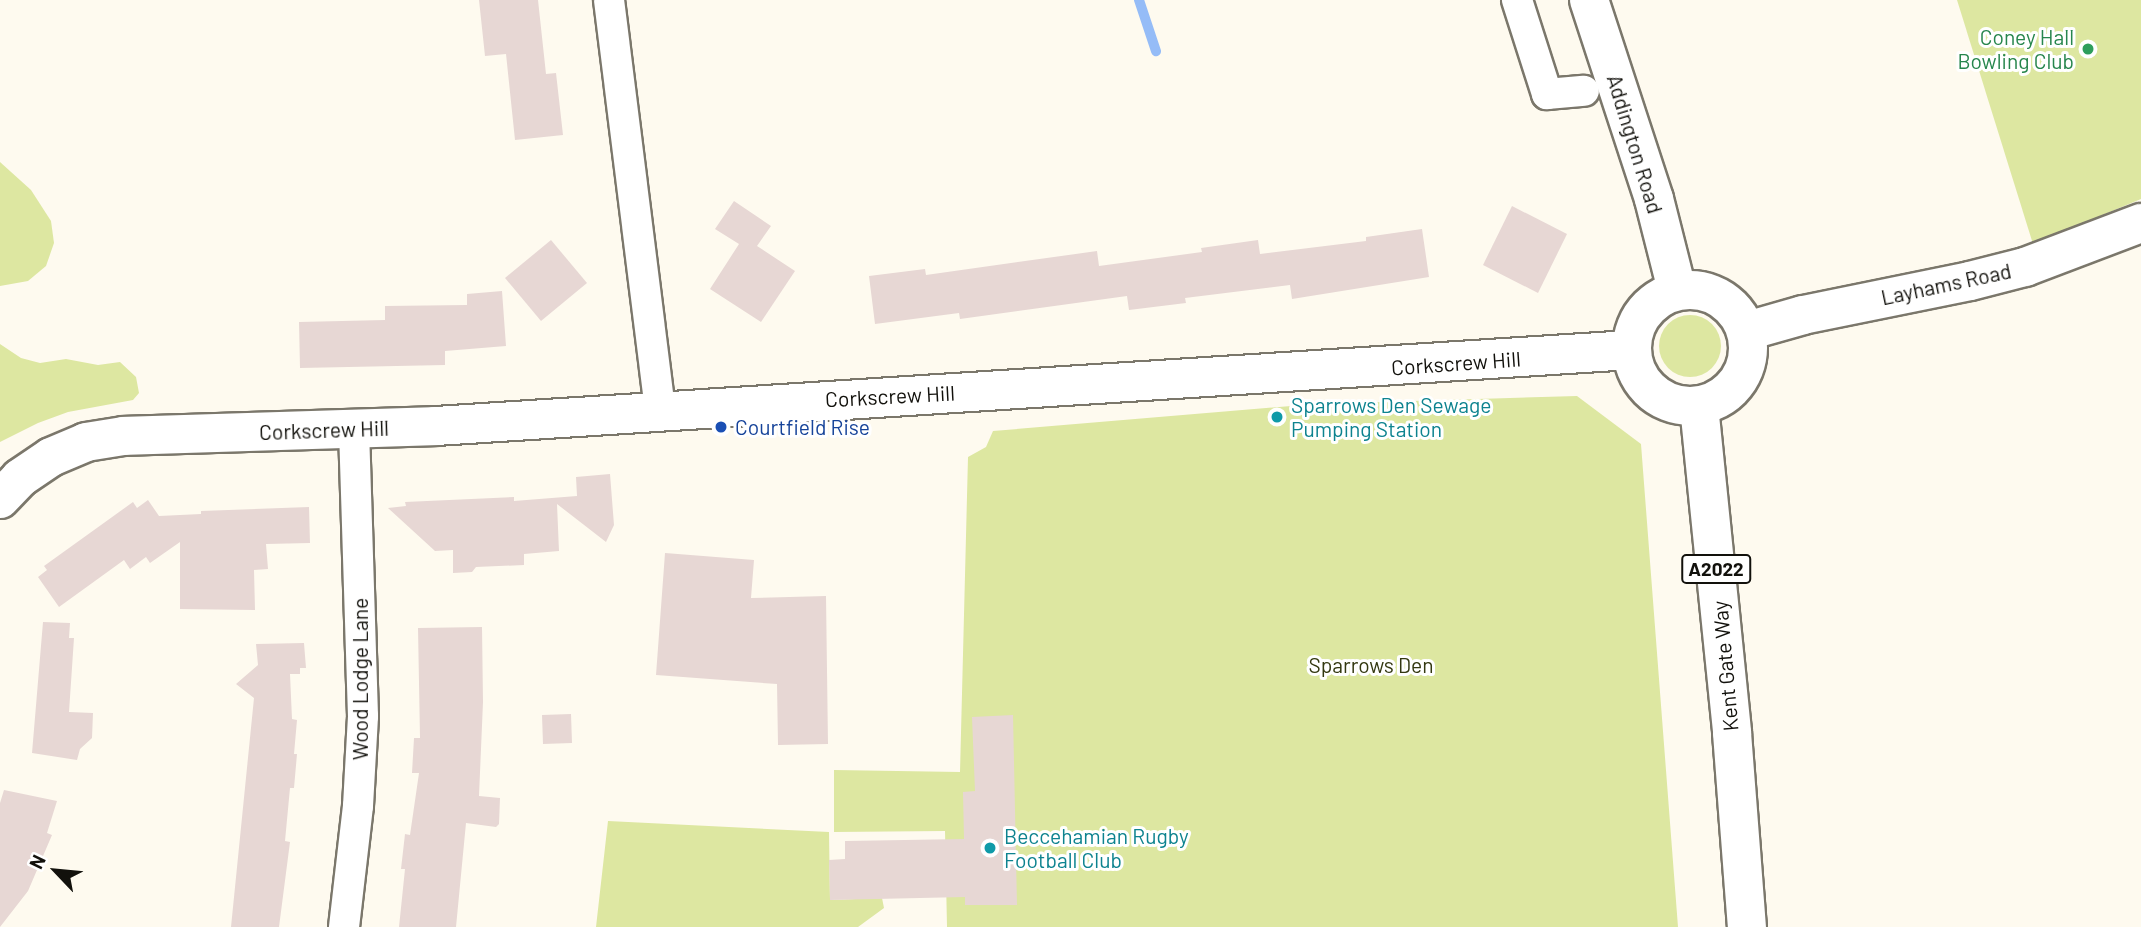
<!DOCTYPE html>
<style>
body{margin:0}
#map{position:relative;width:2141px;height:927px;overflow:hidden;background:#fefaef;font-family:Barlow,sans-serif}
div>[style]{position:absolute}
.green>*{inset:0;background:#dde7a1}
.round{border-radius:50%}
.stream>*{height:10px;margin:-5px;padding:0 5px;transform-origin:5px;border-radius:5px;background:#95bcf7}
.building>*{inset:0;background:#e7d7d4}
.roads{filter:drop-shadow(2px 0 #7b776b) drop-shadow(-2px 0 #7b776b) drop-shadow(0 2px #7b776b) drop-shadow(0 -2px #7b776b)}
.street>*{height:30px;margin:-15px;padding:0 15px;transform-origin:15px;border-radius:15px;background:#fff}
.secondary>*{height:38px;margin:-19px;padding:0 19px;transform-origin:19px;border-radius:19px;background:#fff}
.primary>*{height:38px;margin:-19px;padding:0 19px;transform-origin:19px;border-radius:19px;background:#fff}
.primary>.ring{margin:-19px;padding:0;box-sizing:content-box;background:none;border:38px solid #fff;border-radius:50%}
.dots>*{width:19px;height:19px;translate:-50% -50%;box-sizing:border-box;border:4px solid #fff;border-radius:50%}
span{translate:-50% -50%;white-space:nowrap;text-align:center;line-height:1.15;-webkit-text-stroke:6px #fff;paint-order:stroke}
.shield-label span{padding:2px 5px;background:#fff;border:2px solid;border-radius:5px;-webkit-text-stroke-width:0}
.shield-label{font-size:19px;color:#12110c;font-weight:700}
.leisure-label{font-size:21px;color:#27864d}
.right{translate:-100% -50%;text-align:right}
.street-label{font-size:21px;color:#12110c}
.culture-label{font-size:21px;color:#0d838f}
.left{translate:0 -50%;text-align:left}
.transit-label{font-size:21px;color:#164399}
.park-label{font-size:21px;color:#333810}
.north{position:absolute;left:21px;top:836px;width:70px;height:70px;-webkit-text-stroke:5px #fff;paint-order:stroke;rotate:296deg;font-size:19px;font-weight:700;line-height:28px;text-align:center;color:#12110c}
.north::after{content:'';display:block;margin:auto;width:24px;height:32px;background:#12110c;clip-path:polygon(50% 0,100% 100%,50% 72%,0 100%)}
</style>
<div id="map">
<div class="green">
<i style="clip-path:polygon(1957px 0,2141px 0,2141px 199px,2033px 244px)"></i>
<i style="clip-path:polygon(0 162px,31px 190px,51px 221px,54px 243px,46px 266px,28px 281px,0 286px)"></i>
<i class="round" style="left:1659px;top:315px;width:62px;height:62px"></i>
<i style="clip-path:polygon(0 344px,21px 358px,40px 363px,66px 359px,98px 365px,120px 362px,136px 377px,139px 393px,133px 400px,68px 412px,38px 423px,0 442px)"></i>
<i style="clip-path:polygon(1577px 396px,1641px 444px,1678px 927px,947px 927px,945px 831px,834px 832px,834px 770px,960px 772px,968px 457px,986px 447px,993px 431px,1315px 404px)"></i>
<i style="clip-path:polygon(608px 821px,829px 832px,830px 900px,882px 898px,884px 908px,858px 927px,596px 927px)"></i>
</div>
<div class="stream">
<i style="left:1139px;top:0;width:54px;rotate:71.6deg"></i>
</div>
<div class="building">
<i style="clip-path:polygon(479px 0,538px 0,546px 74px,556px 73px,563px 135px,515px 140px,506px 54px,485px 56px)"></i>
<i style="clip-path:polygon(734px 201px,771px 226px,757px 246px,795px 271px,761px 322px,710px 289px,739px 244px,715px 229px)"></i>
<i style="clip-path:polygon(1512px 206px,1567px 234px,1538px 293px,1483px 265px)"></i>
<i style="clip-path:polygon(1422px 229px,1429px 277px,1292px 299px,1290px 285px,1185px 298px,1186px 303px,1129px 310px,1127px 296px,960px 319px,959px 313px,875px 324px,869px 276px,925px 269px,926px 275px,1097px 251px,1099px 266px,1202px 252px,1201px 248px,1258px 240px,1260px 254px,1366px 241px,1366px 237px)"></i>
<i style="clip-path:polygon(551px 240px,587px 283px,541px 321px,505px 278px)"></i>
<i style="clip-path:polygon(502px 291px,506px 346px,445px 351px,445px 365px,300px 368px,299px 322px,385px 320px,385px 306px,467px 305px,467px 294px)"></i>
<i style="clip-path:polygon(610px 474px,614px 525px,606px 542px,557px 504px,559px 551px,524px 554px,524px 565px,476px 567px,472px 572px,453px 573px,453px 550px,435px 551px,388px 508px,406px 506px,405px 502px,514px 497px,514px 501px,577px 496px,576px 477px)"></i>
<i style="clip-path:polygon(148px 500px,159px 516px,201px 514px,201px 511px,309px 507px,310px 543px,266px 544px,268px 569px,254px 570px,255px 610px,180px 609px,180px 542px,150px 563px,146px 557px,130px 569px,124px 560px,59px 607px,38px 577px,47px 570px,44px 566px,133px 502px,137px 508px)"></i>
<i style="clip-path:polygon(665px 553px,754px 560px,751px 598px,826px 596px,828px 744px,778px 745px,777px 684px,656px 675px)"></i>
<i style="clip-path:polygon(43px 622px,70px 623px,69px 638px,74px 638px,69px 712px,93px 713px,92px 738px,80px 749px,77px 760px,32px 753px)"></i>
<i style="clip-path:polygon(482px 627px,483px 702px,479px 796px,500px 798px,499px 824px,496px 827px,466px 823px,456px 927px,399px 927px,405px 869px,401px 869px,405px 834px,410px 835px,419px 773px,412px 773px,414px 738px,420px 738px,418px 628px)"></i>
<i style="clip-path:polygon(304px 643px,306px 668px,300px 668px,300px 674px,290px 674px,292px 719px,297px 720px,294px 754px,297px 754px,294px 788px,290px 788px,285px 841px,290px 842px,279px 927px,231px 927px,254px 698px,236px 684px,258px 665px,256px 644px)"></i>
<i style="clip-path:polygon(571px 714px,572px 743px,543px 744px,542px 715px)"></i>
<i style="clip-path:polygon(1013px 715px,1017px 905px,965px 905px,965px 897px,830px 900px,829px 860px,845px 859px,845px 841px,964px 839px,963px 792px,975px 791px,972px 717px)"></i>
<i style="clip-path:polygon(4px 790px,57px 801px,47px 833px,52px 835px,28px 891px,0 927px,0 803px)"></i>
</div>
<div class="roads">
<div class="street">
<i style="left:609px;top:0;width:414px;rotate:82.9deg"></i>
<i style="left:1517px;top:0;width:99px;rotate:72.3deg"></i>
<i style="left:1547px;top:94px;width:37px;rotate:-5deg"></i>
<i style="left:344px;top:927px;width:122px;rotate:-83.4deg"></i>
<i style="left:358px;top:806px;width:90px;rotate:-86.8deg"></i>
<i style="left:363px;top:716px;width:286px;rotate:-91.8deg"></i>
</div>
<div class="secondary">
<i style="left:1747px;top:331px;width:58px;rotate:-15.9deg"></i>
<i style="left:1803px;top:315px;width:170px;rotate:-11.5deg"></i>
<i style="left:1970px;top:281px;width:57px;rotate:-14.3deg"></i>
<i style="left:2025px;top:267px;width:124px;rotate:-20.8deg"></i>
<i style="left:0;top:499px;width:29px;rotate:-46deg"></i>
<i style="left:20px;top:478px;width:37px;rotate:-34deg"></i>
<i style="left:51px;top:457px;width:38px;rotate:-23deg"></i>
<i style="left:86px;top:442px;width:38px;rotate:-9deg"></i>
<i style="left:124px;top:436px;width:312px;rotate:-1.8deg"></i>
<i style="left:436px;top:426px;width:1197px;rotate:-3.64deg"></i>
</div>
<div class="primary">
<i style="left:1589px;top:0;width:209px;rotate:71.9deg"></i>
<i style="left:1654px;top:199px;width:94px;rotate:75.8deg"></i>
<i class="ring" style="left:1632px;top:290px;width:78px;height:78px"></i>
<i style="left:1699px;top:406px;width:329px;rotate:84.2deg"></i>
<i style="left:1732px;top:733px;width:195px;rotate:85.6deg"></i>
</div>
</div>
<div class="dots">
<i style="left:2088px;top:49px;background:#2e9e5b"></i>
<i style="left:1277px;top:417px;background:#0f9aa8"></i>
<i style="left:721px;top:427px;background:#1a4fb4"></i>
<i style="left:990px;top:848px;background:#0f9aa8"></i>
</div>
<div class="shield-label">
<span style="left:1716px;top:569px">A2022</span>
</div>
<div class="leisure-label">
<span class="right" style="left:2074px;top:49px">Coney Hall<br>Bowling Club</span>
</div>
<div class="street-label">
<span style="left:1635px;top:144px;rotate:73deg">Addington Road</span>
<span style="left:1946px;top:284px;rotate:-12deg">Layhams Road</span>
<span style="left:1456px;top:363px;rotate:-4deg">Corkscrew Hill</span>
<span style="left:890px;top:396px;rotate:-3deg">Corkscrew Hill</span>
<span style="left:324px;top:430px;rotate:-2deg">Corkscrew Hill</span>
<span style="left:1725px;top:666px;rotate:-95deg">Kent Gate Way</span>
<span style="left:360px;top:679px;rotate:-90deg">Wood Lodge Lane</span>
</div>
<div class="culture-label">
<span class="left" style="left:1291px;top:417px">Sparrows Den Sewage<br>Pumping Station</span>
<span class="left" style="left:1004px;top:848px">Beccehamian Rugby<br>Football Club</span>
</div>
<div class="transit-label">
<span class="left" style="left:735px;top:427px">Courtfield Rise</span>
</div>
<div class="park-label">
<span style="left:1371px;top:665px">Sparrows Den</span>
</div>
<div class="north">N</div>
</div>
